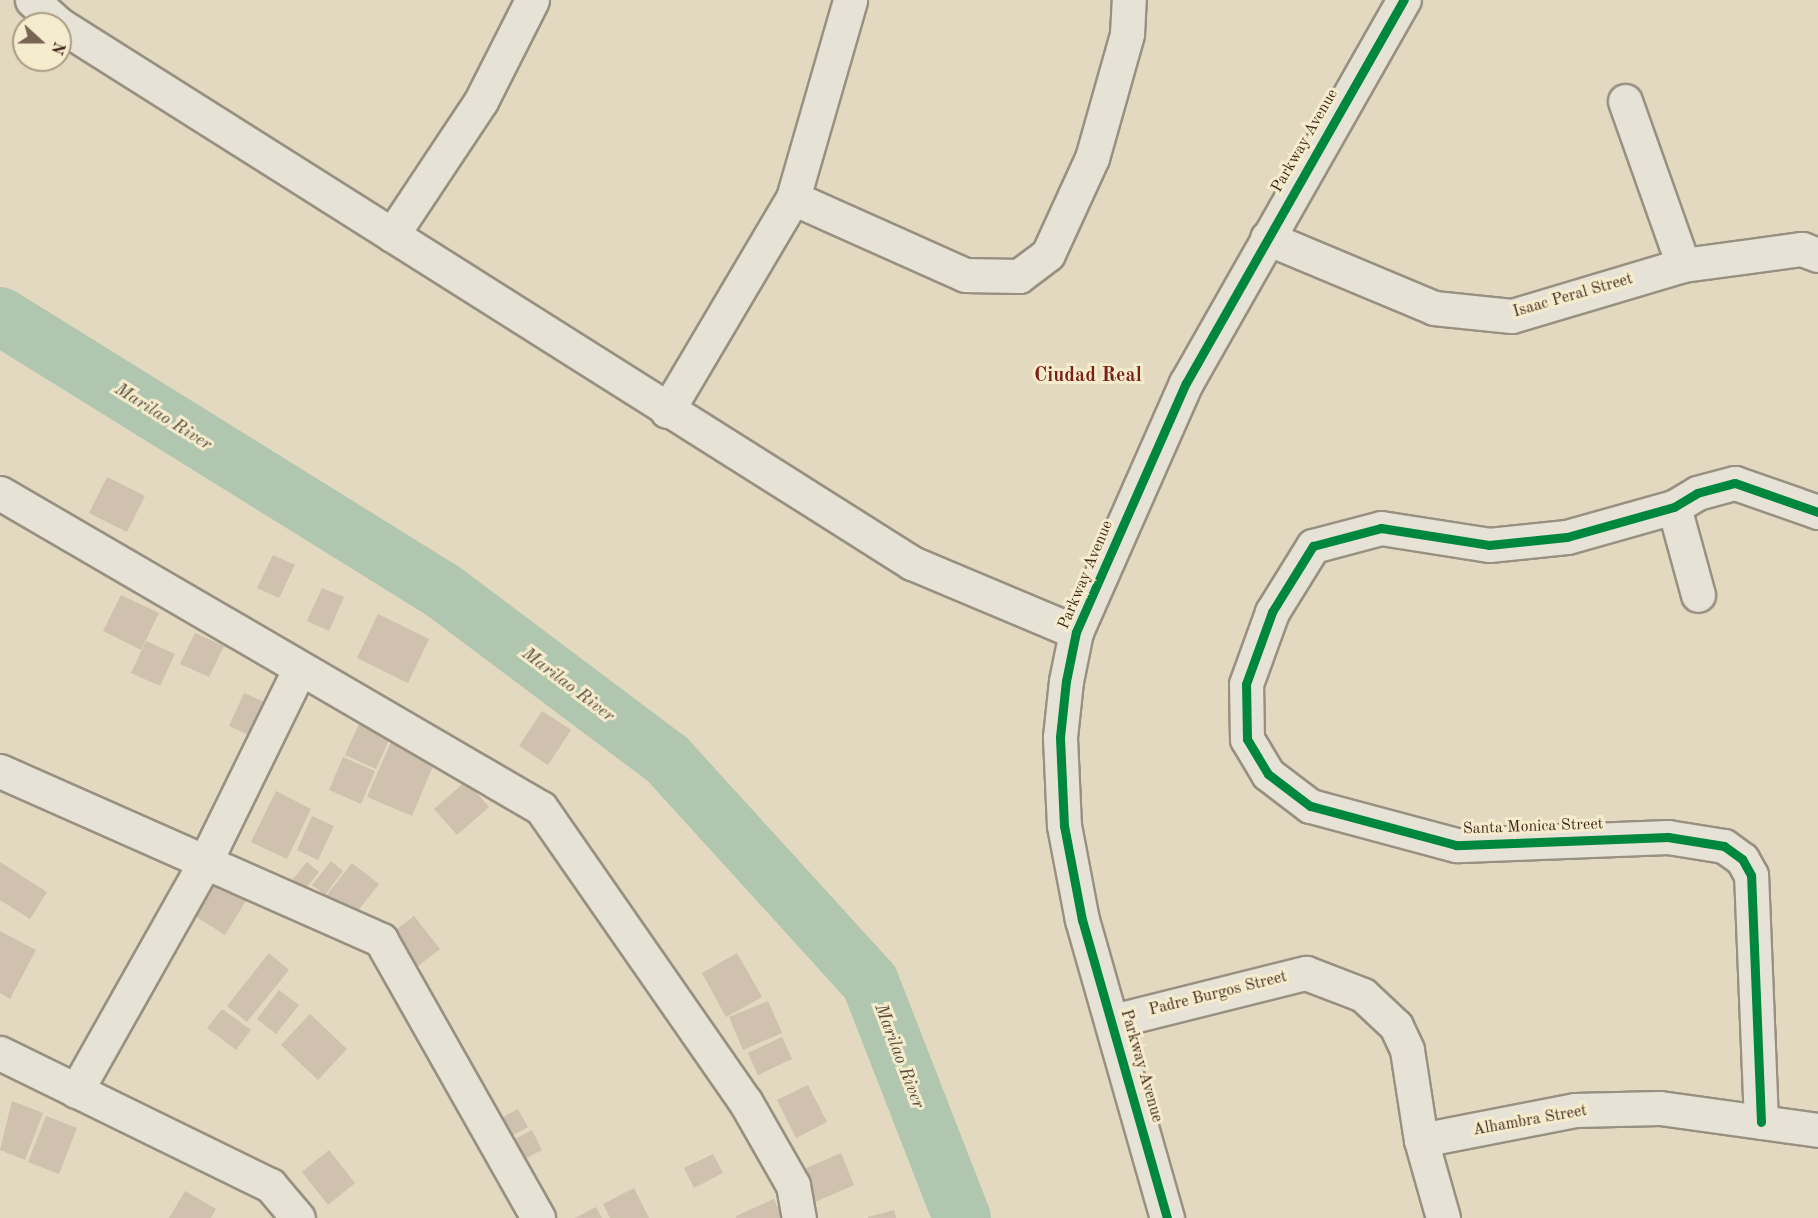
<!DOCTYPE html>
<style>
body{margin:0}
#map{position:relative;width:1818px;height:1218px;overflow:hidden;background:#e2d9c0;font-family:"Old Standard TT",serif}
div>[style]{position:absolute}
.river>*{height:58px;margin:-29px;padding:0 29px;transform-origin:29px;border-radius:29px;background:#b0c6ae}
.building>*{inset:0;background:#d0c0ae}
.roads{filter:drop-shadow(2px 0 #989081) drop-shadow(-2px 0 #989081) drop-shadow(0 2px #989081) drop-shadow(0 -2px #989081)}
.minor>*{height:33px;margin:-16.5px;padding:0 16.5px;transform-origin:16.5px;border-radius:16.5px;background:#e7e2d6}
.cycleway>*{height:9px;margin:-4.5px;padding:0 4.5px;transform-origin:4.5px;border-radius:4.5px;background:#00873e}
span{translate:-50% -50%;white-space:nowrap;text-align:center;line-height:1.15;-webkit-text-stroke:6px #f5ebcd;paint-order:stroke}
.street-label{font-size:16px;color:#3f2517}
.water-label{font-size:18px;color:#564b3b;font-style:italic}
.quarter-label{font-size:20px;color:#7a1f14;font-weight:700}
.north{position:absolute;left:12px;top:12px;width:60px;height:60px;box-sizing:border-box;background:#f5ebcd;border:2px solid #ac9c84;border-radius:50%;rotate:111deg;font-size:16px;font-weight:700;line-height:24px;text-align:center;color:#3f2517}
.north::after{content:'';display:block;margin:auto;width:21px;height:27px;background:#786452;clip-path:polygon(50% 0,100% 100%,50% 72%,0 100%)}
</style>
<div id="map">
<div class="river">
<i style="left:0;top:316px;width:521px;rotate:31.83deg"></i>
<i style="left:443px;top:591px;width:280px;rotate:36.9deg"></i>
<i style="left:667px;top:759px;width:302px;rotate:47.7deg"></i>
<i style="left:870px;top:982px;width:253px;rotate:68.7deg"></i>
</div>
<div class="building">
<i style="clip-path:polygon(107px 477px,145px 496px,127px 532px,89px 513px)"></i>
<i style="clip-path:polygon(273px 555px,295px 565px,279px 598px,257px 588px)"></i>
<i style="clip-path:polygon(322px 588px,344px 597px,329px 631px,307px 621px)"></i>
<i style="clip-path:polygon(121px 595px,159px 613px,141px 650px,103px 631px)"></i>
<i style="clip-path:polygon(378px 614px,429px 639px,408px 683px,357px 658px)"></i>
<i style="clip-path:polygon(195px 633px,224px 646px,209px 677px,180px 664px)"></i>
<i style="clip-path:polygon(146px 641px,175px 654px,160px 686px,131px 673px)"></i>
<i style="clip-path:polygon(244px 693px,267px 703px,251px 736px,229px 726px)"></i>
<i style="clip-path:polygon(542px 711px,571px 730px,548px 765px,519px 746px)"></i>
<i style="clip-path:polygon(362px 717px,393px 731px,376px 769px,345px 755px)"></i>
<i style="clip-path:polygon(394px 735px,438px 754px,412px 816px,367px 797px)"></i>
<i style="clip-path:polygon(343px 757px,375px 771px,361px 804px,329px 790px)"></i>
<i style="clip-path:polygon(466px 781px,489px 807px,457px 835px,434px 809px)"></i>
<i style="clip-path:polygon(276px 791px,311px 809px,287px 859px,251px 842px)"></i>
<i style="clip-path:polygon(312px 816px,334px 826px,318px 860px,297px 850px)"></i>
<i style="clip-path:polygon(331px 861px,343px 871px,325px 895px,312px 885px)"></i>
<i style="clip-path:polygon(0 862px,47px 892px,30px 919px,0 900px)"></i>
<i style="clip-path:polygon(307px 862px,319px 872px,301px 895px,288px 885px)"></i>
<i style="clip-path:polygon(352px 863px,379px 884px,353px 917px,326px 896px)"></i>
<i style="clip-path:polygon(218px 880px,247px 899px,225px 935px,195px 916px)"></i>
<i style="clip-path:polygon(414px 916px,440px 949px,413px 970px,387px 937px)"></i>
<i style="clip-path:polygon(0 931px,36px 950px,10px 999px,0 993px)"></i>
<i style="clip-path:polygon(269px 953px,289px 970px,247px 1022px,227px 1006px)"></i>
<i style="clip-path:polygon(737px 953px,762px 997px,726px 1017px,702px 973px)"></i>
<i style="clip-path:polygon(279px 990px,299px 1005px,276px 1034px,257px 1019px)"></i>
<i style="clip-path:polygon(768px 1001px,782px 1033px,743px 1050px,729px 1017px)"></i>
<i style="clip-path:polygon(222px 1009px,251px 1030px,236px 1050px,207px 1028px)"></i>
<i style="clip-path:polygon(310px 1014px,347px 1049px,318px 1080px,281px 1045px)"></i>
<i style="clip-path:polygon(782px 1037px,792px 1059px,758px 1075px,748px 1053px)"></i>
<i style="clip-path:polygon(808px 1085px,827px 1122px,796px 1138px,777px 1100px)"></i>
<i style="clip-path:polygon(12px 1101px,43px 1113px,25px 1160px,0 1150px)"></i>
<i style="clip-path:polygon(518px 1109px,528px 1127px,504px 1140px,495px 1121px)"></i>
<i style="clip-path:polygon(46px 1116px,77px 1128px,59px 1174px,28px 1162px)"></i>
<i style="clip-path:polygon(532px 1130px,542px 1150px,513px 1165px,504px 1145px)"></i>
<i style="clip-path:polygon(329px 1150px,355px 1183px,328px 1205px,302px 1172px)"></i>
<i style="clip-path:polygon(841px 1153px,854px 1185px,815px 1202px,802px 1170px)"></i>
<i style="clip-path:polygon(713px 1154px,723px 1173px,694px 1188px,684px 1168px)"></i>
<i style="clip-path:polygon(634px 1188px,649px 1218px,610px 1218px,603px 1204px)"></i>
<i style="clip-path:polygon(185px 1191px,216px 1209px,211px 1218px,169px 1218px)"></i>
<i style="clip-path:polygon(774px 1199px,782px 1218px,736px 1218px,736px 1216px)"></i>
<i style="clip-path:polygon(596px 1207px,602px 1218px,575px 1218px)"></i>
<i style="clip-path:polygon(894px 1210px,896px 1218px,868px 1218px,868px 1217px)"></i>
</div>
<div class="roads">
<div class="minor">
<i style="left:32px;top:0;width:36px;rotate:42deg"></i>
<i style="left:60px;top:25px;width:1008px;rotate:32.27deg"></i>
<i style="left:912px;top:563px;width:178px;rotate:22.8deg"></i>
<i style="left:1625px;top:101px;width:174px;rotate:70.5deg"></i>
<i style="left:793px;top:198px;width:188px;rotate:24.1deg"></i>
<i style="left:965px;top:275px;width:54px;rotate:1.1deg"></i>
<i style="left:1019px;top:276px;width:36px;rotate:-37deg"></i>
<i style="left:1048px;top:254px;width:106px;rotate:-65.4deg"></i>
<i style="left:1092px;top:158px;width:129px;rotate:-74.2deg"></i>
<i style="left:1127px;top:34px;width:34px;rotate:-87deg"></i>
<i style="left:392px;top:235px;width:161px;rotate:-56.4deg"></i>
<i style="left:481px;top:101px;width:113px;rotate:-63.2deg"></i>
<i style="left:1267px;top:238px;width:181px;rotate:22.7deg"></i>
<i style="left:1434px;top:308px;width:78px;rotate:5.9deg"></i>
<i style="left:1512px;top:316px;width:178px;rotate:-16.6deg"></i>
<i style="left:1683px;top:265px;width:120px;rotate:-7.7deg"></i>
<i style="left:1802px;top:249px;width:17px;rotate:21deg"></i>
<i style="left:667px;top:411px;width:247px;rotate:-59.4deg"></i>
<i style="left:793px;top:198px;width:206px;rotate:-73.9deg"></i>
<i style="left:0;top:493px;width:626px;rotate:30.21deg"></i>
<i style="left:541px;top:808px;width:357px;rotate:55.2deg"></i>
<i style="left:745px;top:1101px;width:97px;rotate:60.3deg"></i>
<i style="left:793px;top:1185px;width:34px;rotate:80deg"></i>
<i style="left:1674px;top:507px;width:91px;rotate:74.7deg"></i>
<i style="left:0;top:771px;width:417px;rotate:23.9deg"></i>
<i style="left:381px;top:940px;width:319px;rotate:60.5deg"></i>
<i style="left:1113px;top:1021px;width:199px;rotate:-14deg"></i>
<i style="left:1306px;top:973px;width:61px;rotate:21.1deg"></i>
<i style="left:1363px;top:995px;width:45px;rotate:43.2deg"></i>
<i style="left:1396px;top:1026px;width:26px;rotate:65deg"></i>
<i style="left:1407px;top:1050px;width:91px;rotate:81.2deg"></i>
<i style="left:1421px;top:1140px;width:81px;rotate:74.2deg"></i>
<i style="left:0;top:1053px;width:301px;rotate:26.1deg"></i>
<i style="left:270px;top:1185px;width:43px;rotate:49.7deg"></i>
<i style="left:76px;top:1091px;width:261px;rotate:-60.6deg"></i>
<i style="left:204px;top:864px;width:214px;rotate:-63.9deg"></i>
<i style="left:1761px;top:1122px;width:247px;rotate:-92.3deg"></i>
<i style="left:1751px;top:875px;width:18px;rotate:-119deg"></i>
<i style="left:1742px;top:859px;width:22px;rotate:-144deg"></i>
<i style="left:1724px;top:846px;width:57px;rotate:-170.9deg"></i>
<i style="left:1668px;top:837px;width:212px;rotate:177.8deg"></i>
<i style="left:1456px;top:845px;width:151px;rotate:-165deg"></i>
<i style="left:1310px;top:806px;width:53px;rotate:-142.7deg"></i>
<i style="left:1268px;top:774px;width:41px;rotate:-121deg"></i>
<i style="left:1247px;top:739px;width:55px;rotate:-91deg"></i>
<i style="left:1246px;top:684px;width:77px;rotate:-70.1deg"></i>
<i style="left:1272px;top:612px;width:78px;rotate:-58.2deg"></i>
<i style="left:1313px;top:546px;width:70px;rotate:-14.8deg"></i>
<i style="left:1381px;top:528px;width:109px;rotate:8.9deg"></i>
<i style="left:1489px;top:545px;width:78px;rotate:-5.9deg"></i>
<i style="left:1567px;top:537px;width:111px;rotate:-15.7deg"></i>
<i style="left:1674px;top:507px;width:27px;rotate:-31deg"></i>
<i style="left:1697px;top:493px;width:39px;rotate:-15deg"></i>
<i style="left:1735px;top:483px;width:88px;rotate:19.3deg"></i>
<i style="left:1421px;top:1140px;width:157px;rotate:-11deg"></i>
<i style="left:1575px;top:1110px;width:85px;rotate:-1.3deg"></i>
<i style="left:1660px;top:1108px;width:160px;rotate:7.9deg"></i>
<i style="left:1167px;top:1218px;width:310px;rotate:-105.9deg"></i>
<i style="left:1082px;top:920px;width:96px;rotate:-100.8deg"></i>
<i style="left:1064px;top:826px;width:89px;rotate:-92.6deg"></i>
<i style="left:1060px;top:737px;width:56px;rotate:-83.9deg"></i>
<i style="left:1066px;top:681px;width:50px;rotate:-78.5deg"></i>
<i style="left:1076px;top:632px;width:272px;rotate:-66.2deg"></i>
<i style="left:1186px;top:383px;width:441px;rotate:-60.4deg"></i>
</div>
</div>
<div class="cycleway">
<i style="left:1761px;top:1122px;width:247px;rotate:-92.3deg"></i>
<i style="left:1751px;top:875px;width:18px;rotate:-119deg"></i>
<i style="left:1742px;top:859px;width:22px;rotate:-144deg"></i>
<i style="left:1724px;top:846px;width:57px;rotate:-170.9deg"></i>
<i style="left:1668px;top:837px;width:212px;rotate:177.8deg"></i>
<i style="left:1456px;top:845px;width:151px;rotate:-165deg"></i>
<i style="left:1310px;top:806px;width:53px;rotate:-142.7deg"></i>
<i style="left:1268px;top:774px;width:41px;rotate:-121deg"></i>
<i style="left:1247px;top:739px;width:55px;rotate:-91deg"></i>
<i style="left:1246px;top:684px;width:77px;rotate:-70.1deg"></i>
<i style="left:1272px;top:612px;width:78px;rotate:-58.2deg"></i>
<i style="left:1313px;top:546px;width:70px;rotate:-14.8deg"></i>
<i style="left:1381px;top:528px;width:109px;rotate:8.9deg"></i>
<i style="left:1489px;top:545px;width:78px;rotate:-5.9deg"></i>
<i style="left:1567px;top:537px;width:111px;rotate:-15.7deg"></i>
<i style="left:1674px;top:507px;width:27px;rotate:-31deg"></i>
<i style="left:1697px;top:493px;width:39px;rotate:-15deg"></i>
<i style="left:1735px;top:483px;width:88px;rotate:19.3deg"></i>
<i style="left:1167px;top:1218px;width:310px;rotate:-105.9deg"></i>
<i style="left:1082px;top:920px;width:96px;rotate:-100.8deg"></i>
<i style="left:1064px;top:826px;width:89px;rotate:-92.6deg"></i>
<i style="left:1060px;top:737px;width:56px;rotate:-83.9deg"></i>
<i style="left:1066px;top:681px;width:50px;rotate:-78.5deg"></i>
<i style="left:1076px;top:632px;width:272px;rotate:-66.2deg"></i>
<i style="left:1186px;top:383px;width:441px;rotate:-60.4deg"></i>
</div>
<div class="street-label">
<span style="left:1305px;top:141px;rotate:-60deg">Parkway Avenue</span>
<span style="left:1573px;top:296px;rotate:-16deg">Isaac Peral Street</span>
<span style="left:1086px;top:575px;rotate:-67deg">Parkway Avenue</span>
<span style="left:1533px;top:827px;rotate:-2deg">Santa Monica Street</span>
<span style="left:1218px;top:994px;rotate:-14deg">Padre Burgos Street</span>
<span style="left:1141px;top:1066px;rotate:74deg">Parkway Avenue</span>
<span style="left:1530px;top:1121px;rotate:-10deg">Alhambra Street</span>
</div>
<div class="water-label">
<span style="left:163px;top:417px;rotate:32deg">Marilao River</span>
<span style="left:568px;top:685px;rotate:37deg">Marilao River</span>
<span style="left:899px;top:1056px;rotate:69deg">Marilao River</span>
</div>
<div class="quarter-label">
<span style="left:1088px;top:376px">Ciudad Real</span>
</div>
<div class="north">N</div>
</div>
